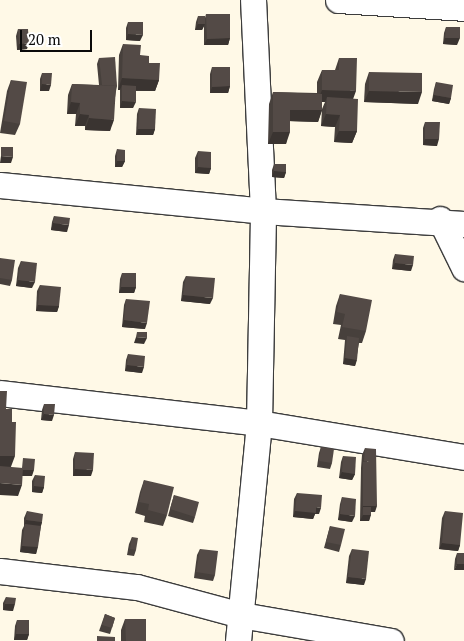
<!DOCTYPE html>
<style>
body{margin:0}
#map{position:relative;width:464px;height:641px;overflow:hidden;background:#fff9e7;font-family:"PT Serif",serif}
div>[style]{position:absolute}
.roads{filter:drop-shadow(1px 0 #3d3d3d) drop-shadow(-1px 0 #3d3d3d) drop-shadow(0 1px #3d3d3d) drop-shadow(0 -1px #3d3d3d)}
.street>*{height:25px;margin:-12.5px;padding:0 12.5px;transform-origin:12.5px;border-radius:12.5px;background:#fff}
.wall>*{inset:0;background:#47403c}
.shaded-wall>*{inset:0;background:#3a3431}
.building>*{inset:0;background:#534a46}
span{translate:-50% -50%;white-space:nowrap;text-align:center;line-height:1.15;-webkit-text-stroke:5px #fff;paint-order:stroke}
.scale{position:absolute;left:20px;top:30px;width:72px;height:22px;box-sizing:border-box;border:2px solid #0a0a0a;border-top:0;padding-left:6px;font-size:15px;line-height:18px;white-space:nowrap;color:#0a0a0a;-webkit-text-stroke:4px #fff;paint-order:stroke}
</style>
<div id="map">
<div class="roads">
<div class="street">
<i style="left:338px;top:0;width:126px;rotate:3.6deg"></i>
<i style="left:0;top:185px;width:264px;rotate:5.6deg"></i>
<i style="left:263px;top:211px;width:201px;rotate:3.7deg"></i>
<i style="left:440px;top:219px;width:55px;rotate:63.9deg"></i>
<i style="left:0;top:393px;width:261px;rotate:6.6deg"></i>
<i style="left:259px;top:423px;width:208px;rotate:9.4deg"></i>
<i style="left:0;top:571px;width:138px;rotate:6.7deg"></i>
<i style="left:137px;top:587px;width:108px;rotate:15.1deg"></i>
<i style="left:241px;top:615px;width:152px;rotate:9.8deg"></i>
<i style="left:238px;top:641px;width:219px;rotate:-84.5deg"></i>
<i style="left:259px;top:423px;width:212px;rotate:-88.9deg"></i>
<i style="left:263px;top:211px;width:211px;rotate:-92.7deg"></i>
</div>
</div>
<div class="wall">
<i style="clip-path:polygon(206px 14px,230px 38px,228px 45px,204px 45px,204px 26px,202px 30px,195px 30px,196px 22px,198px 16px,205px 18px)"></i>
<i style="clip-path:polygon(128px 22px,140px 41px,126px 40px,126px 28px)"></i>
<i style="clip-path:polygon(446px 27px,457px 45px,443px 44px,444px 33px)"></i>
<i style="clip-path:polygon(18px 29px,27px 49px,17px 50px,16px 36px)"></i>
<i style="clip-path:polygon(123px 44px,140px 55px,149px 63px,159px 80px,155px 91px,136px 91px,133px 108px,120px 108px,120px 90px,118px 90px,119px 55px)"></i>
<i style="clip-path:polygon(99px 58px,117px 86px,116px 91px,110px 131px,85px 130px,85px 126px,75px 126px,76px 114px,67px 114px,68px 95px,72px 84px,99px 85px,97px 64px)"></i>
<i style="clip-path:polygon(339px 58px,353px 98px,357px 131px,352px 143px,334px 142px,335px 127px,321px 126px,322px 109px,325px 102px,322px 102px,322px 110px,318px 122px,290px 121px,286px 144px,268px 144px,269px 104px,273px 92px,317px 93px,317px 82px,322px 70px,335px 70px)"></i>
<i style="clip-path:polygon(212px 67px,230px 86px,228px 93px,210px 93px,210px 74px)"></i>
<i style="clip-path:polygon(369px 72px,418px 104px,364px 102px,365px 84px)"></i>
<i style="clip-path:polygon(42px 73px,49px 91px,40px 91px,40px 79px)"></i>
<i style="clip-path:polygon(11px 80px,20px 124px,15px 135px,0 133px,7px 91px)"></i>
<i style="clip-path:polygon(436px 82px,451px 98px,449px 104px,432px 101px,434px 89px)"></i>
<i style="clip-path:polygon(139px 108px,155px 129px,153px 135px,136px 135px,137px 114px)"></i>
<i style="clip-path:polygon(425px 122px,437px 146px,423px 145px,423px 128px)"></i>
<i style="clip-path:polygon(117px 149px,125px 161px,122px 167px,115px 167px,115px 156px)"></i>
<i style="clip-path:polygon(198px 151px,211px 168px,209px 174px,195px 173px,195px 158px)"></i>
<i style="clip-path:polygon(274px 164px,286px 172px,284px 178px,272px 177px,272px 170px)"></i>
<i style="clip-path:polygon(54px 216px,67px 232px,51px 230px,52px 222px)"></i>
<i style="clip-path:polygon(395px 254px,411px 271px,392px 269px,393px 260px)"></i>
<i style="clip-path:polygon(0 258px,12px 280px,10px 286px,0 284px)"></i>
<i style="clip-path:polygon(21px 261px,32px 288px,16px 286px,18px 268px)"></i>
<i style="clip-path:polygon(122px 273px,136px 287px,134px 293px,119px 293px,120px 279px)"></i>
<i style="clip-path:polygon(186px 276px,210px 304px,181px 301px,183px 282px)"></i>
<i style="clip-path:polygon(40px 285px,59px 306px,57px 312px,36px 311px,37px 291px)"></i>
<i style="clip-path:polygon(340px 294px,366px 331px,362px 343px,359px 343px,355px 366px,343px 364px,345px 340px,338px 339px,341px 325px,333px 324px,336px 306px)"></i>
<i style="clip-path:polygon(126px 299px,145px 329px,122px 327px,124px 305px)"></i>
<i style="clip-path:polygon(128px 354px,142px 373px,125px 371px,126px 360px)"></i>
<i style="clip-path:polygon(44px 404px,52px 421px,41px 420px,42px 410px)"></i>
<i style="clip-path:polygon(321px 447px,332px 463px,330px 469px,317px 467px,319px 453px)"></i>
<i style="clip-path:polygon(365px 448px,375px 512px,371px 512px,369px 521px,360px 521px,361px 468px,362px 455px)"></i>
<i style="clip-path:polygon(75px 452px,91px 476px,73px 476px,73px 459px)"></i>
<i style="clip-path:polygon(343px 456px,355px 474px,352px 480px,339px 478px,341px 462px)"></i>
<i style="clip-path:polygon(35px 475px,44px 487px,42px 493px,32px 492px,32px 481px)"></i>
<i style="clip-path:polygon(144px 480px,167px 515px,163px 526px,144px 522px,145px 516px,135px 513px,140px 492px)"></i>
<i style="clip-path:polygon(297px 493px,319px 514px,315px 514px,313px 519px,293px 517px,294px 499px)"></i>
<i style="clip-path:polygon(174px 495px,195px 517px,193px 523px,168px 516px)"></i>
<i style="clip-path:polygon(342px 497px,352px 522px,338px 520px,340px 504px)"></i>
<i style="clip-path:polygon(27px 511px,42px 522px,41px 526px,36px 554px,20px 552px,22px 530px,24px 526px,24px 518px)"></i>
<i style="clip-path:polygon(445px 511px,460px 545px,458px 551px,439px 549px,442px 518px)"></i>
<i style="clip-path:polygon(330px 526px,341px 545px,339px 552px,324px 548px)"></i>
<i style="clip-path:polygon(132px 537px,136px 550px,134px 556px,127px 555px,129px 544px)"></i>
<i style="clip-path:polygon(200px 549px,215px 575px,213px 581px,194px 578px,197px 555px)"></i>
<i style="clip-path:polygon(352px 549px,364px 585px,346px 583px,349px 556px)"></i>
<i style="clip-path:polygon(457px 553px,464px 553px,454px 570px,455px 559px)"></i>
<i style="clip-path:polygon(6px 597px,13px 611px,3px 610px,3px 603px)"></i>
<i style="clip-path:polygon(105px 614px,115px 618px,110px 634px,99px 631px)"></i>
<i style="clip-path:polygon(125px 619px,146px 641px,121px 641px,121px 630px)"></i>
<i style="clip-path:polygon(17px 620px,29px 634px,27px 640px,14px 640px,15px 626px)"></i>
</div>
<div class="shaded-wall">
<i style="clip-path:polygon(198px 24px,205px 24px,202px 30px,195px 30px)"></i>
<i style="clip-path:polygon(128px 34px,143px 35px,140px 41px,126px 40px)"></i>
<i style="clip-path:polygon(230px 38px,228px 45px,204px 45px,207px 39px)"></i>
<i style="clip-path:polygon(445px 38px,460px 38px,457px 45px,443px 44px)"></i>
<i style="clip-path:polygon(29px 43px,27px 49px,17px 50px,19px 44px)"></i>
<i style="clip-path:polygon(122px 78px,159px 80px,155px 91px,122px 90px,122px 85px,120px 90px,118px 90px)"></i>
<i style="clip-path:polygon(42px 84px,51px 85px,49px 91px,40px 91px)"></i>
<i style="clip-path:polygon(230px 86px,228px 93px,210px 93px,212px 87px)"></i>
<i style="clip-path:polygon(322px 90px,356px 91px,352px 102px,327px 97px,325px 102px,317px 102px)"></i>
<i style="clip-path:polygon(369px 91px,422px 92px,418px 104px,364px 102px)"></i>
<i style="clip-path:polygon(434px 95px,451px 98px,449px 104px,432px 101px)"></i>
<i style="clip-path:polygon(122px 101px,136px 102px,133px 108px,120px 108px)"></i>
<i style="clip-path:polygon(71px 102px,80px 103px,76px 114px,67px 114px)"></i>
<i style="clip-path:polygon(290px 110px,322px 110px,318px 122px,286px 121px)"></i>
<i style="clip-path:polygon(80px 114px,89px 115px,85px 126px,75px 126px)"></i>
<i style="clip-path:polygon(326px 114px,340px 115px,335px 127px,321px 126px)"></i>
<i style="clip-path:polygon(89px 118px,114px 120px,110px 131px,85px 130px)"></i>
<i style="clip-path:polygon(138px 129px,155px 129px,153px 135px,136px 135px)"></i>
<i style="clip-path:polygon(339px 131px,357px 131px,352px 143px,334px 142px)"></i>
<i style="clip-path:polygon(273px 132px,290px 132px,286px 144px,268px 144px)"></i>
<i style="clip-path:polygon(425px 139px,439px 139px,437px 146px,423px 145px)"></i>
<i style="clip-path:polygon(1px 156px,13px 157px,11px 163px,0 163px)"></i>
<i style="clip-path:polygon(117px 161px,125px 161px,122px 167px,115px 167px)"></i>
<i style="clip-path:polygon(198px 167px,211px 168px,209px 174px,195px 173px)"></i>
<i style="clip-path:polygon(274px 171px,286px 172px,284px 178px,272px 177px)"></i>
<i style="clip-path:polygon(53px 223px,69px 225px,67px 232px,51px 230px)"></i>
<i style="clip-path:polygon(395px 263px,413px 265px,411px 271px,392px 269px)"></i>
<i style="clip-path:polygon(18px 280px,35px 282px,32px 288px,16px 286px)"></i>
<i style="clip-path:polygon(121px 287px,136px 287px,134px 293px,119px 293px)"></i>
<i style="clip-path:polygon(183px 295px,213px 298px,210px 304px,181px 301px)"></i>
<i style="clip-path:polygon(38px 305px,59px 306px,57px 312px,36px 311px)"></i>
<i style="clip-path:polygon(124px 320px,147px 323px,145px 329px,122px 327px)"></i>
<i style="clip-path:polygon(136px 337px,147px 338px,144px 344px,134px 343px)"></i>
<i style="clip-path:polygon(345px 358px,357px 360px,355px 366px,343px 364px)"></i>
<i style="clip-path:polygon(127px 365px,144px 367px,142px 373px,125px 371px)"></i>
<i style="clip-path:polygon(44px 414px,54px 415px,52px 421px,41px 420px)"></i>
<i style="clip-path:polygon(0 456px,15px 456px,9px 472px,0 472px)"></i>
<i style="clip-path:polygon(22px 469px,34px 470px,32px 476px,20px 476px)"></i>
<i style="clip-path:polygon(75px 469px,93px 470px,91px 476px,73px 476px)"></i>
<i style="clip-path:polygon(342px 472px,355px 474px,352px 480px,339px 478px)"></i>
<i style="clip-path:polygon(0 483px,22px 485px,18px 496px,0 495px)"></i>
<i style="clip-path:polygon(34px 486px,44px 487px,42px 493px,32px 492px)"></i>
<i style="clip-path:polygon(363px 506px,377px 506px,375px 512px,363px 512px,363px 507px,361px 512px)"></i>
<i style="clip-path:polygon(316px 507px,321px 508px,319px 514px,315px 514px,313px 519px,293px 517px,295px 511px)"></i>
<i style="clip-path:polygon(340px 514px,355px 516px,352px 522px,338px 520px)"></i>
<i style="clip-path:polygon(363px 515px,371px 515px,369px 521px,360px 521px)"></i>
<i style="clip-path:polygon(26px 520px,42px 522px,40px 528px,25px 524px,24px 526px)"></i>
<i style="clip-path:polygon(442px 543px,460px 545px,458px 551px,439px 549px)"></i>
<i style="clip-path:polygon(22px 546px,38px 547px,36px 554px,20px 552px)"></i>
<i style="clip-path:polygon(457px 564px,464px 564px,464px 570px,454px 570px)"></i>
<i style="clip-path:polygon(348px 577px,366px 579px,364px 585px,346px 583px)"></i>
<i style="clip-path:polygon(5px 604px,15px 604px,13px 611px,3px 610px)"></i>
<i style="clip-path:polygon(16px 634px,29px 634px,27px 640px,14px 640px)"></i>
</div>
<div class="building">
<i style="clip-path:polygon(206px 14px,230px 14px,230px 38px,207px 39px)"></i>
<i style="clip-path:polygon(198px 16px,205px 16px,205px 24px,198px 24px)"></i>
<i style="clip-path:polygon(128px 22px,143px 22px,143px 35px,128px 34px)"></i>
<i style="clip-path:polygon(446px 27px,460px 27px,460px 38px,445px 38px)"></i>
<i style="clip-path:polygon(18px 29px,28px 29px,29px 43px,19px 44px)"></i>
<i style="clip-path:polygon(123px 44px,141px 45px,140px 55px,149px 56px,149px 63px,160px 63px,159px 80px,122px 78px)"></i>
<i style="clip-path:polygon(115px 57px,117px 86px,102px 85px,99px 58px)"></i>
<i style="clip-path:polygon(339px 58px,357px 58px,356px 91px,322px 90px,322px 70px,339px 70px)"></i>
<i style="clip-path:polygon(212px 67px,230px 67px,230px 86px,212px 87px)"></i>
<i style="clip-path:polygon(369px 72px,422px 73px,422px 92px,369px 91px)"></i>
<i style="clip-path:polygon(42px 73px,52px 73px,51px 85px,42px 84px)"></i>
<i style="clip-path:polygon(11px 80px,27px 82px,20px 124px,4px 121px)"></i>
<i style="clip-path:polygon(436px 82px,453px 85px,451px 98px,434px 95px)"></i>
<i style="clip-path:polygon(72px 84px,116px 86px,114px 120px,89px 118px,89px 115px,80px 114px,80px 103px,71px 102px)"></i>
<i style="clip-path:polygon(122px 85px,136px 86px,136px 102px,122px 101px)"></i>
<i style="clip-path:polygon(273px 92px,322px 94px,322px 110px,290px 110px,290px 132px,273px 132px)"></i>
<i style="clip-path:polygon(327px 97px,358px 99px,357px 131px,339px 131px,340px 115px,326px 114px)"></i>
<i style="clip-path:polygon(139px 108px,156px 109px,155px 129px,138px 129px)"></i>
<i style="clip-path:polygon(425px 122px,440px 122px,439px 139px,425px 139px)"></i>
<i style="clip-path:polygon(1px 147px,13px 147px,13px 157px,1px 156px)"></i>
<i style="clip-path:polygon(117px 149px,125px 150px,125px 161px,117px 161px)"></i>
<i style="clip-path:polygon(198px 151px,211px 152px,211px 168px,198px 167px)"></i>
<i style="clip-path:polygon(274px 164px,286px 164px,286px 172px,274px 171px)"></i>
<i style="clip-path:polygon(54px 216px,70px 218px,69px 225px,53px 223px)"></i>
<i style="clip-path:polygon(395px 254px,414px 256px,413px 265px,395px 263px)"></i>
<i style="clip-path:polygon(0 258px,15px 260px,12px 280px,0 278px)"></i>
<i style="clip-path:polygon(21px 261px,37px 263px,35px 282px,18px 280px)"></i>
<i style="clip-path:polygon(122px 273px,136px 273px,136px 287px,121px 287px)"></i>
<i style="clip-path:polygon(186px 276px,215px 278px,213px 298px,183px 295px)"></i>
<i style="clip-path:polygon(40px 285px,61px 287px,59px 306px,38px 305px)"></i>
<i style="clip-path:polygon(340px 294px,372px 300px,366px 331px,342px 327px,345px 314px,337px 312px)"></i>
<i style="clip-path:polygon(126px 299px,150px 301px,147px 323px,124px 320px)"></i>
<i style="clip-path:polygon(137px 332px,147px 332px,147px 338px,136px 337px)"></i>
<i style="clip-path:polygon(347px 336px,359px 338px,357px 360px,345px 358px)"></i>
<i style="clip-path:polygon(128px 354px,145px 356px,144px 367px,127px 365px)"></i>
<i style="clip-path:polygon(0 391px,7px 391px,6px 409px,12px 409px,12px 422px,16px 422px,15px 456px,0 456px)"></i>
<i style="clip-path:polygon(44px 404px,55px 404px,54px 415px,44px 414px)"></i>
<i style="clip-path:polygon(321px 447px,334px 449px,332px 463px,319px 461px)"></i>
<i style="clip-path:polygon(365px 448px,376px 449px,377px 506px,363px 506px,363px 462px,369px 461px,364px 461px)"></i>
<i style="clip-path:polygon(75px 452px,94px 453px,93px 470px,75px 469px)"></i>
<i style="clip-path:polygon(343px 456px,356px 457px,355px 474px,342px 472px)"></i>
<i style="clip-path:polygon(23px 458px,35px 459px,34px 470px,23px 470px,23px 468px,22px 468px)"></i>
<i style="clip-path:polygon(0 466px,23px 468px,22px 485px,0 483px)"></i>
<i style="clip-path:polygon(35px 475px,45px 476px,44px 487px,34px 486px)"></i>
<i style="clip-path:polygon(144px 480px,174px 487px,167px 515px,148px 510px,149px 504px,139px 502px)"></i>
<i style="clip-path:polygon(297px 493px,322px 495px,321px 508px,316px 507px,316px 513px,295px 511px)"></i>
<i style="clip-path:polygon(174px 495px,199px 502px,195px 517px,170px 509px)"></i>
<i style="clip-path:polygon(342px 497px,356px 499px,355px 516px,340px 514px)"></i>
<i style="clip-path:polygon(363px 507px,371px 507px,371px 515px,363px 515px)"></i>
<i style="clip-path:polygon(27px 511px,43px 514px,42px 522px,26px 520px)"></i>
<i style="clip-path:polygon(445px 511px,463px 513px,460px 545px,442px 543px)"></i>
<i style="clip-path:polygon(25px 524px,41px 526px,38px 547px,22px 546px)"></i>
<i style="clip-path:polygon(330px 526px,345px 529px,341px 545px,326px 542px)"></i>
<i style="clip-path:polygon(132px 537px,138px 538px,136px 550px,130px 549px)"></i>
<i style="clip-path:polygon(200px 549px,218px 551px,215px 575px,196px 572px)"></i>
<i style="clip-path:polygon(352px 549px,369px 551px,366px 579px,348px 577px)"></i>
<i style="clip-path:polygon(457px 553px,464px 553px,464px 564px,457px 564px)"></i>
<i style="clip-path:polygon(6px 597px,16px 598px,15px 604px,5px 604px)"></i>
<i style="clip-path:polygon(105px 614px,115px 618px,112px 628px,102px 625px)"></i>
<i style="clip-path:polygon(125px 619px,146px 619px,146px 641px,126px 641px)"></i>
<i style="clip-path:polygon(17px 620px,29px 620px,29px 634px,16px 634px)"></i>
<i style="clip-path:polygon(97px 636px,115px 637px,115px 641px,97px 641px)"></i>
</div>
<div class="scale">20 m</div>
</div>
